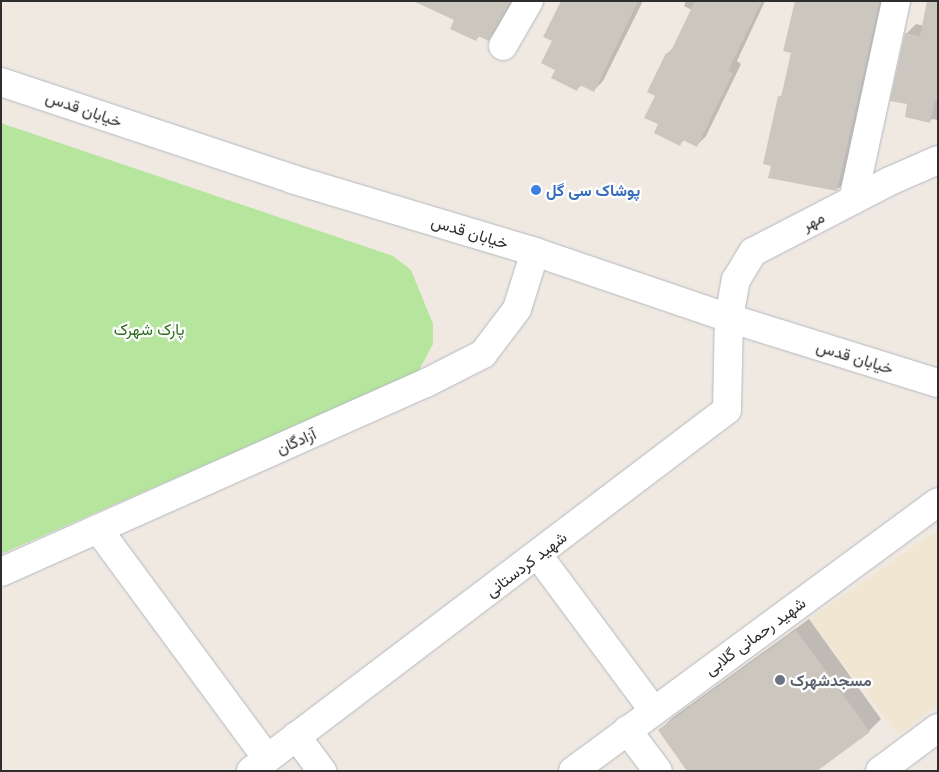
<!DOCTYPE html>
<meta charset="utf-8">
<style>
body{margin:0}
#map{position:relative;width:939px;height:772px;overflow:hidden;background:#efe9e1;font-family:"PT Sans",Vazirmatn,sans-serif}
div>[style]{position:absolute}
[style*='--x']{left:calc(var(--x)*1px);top:calc(var(--y)*1px);width:calc(var(--w)*1px);rotate:calc(var(--a)*1deg)}
.education>*{inset:0;background:#f0e6d1}
.green>*{inset:0;background:#b6e59e}
.shadow>*{inset:0;background:#0003}
.building>*{inset:0;background:#cbc7bf}
.roads{filter:drop-shadow(0 0 1px #b4b7c1) drop-shadow(0 0 1px #b4b7c1)}
.minor>*{height:28px;margin:-14px;padding:0 14px;transform-origin:14px;border-radius:14px;background:#fff}
.tertiary>*{height:28px;margin:-14px;padding:0 14px;transform-origin:14px;border-radius:14px;background:#fff}
.secondary>*{height:28px;margin:-14px;padding:0 14px;transform-origin:14px;border-radius:14px;background:#fff}
.dots>*{width:14px;height:14px;translate:-50% -50%;box-sizing:border-box;border:2px solid #fff;border-radius:50%}
span{translate:-50% -50%;white-space:nowrap;text-align:center;line-height:1.15;-webkit-text-stroke:4.5px #fff;paint-order:stroke}
.street-label{font-size:16px;color:#2e2e2e}
.shop-label{font-size:16px;color:#366cbe;font-weight:700}
.left{translate:0 -50%;text-align:left}
.park-label{font-size:16px;color:#2c6e1b}
.worship-label{font-size:16px;color:#5b616d;font-weight:700}
.frame{position:absolute;inset:0;border:2px solid #2e2e2e;pointer-events:none}
</style>
<div id="map">
<div class="education">
<i style="clip-path:polygon(938px 530px,938px 704px,898px 735px,809px 619px)"></i>
</div>
<div class="green">
<i style="clip-path:polygon(1px 123px,393px 256px,411px 270px,433px 324px,433px 344px,418px 372px,1px 554px)"></i>
</div>
<div class="shadow">
<i style="clip-path:polygon(447px 1px,514px 1px,498px 30px,488px 39px,480px 35px,476px 40px,455px 19px)"></i>
<i style="clip-path:polygon(563px 1px,643px 1px,603px 81px,594px 90px,582px 85px,577px 89px,557px 69px,554px 41px)"></i>
<i style="clip-path:polygon(686px 1px,765px 1px,737px 61px,741px 64px,706px 136px,697px 145px,685px 139px,680px 144px,660px 124px,657px 96px,667px 54px,675px 46px,692px 10px,684px 6px)"></i>
<i style="clip-path:polygon(796px 1px,887px 1px,848px 179px,839px 188px,796px 180px,772px 165px,779px 97px,783px 94px,793px 52px)"></i>
<i style="clip-path:polygon(938px 19px,938px 120px,932px 119px,930px 121px,909px 103px,906px 34px,916px 24px,924px 26px)"></i>
<i style="clip-path:polygon(809px 619px,881px 719px,869px 731px,660px 730px,672px 718px)"></i>
</div>
<div class="building">
<i style="clip-path:polygon(413px 1px,511px 1px,489px 41px,478px 36px,476px 41px,450px 29px,454px 20px)"></i>
<i style="clip-path:polygon(561px 1px,638px 1px,594px 92px,580px 85px,577px 91px,551px 78px,555px 70px,541px 63px,552px 41px,543px 37px)"></i>
<i style="clip-path:polygon(695px 1px,762px 1px,728px 71px,733px 73px,697px 147px,683px 140px,680px 146px,654px 133px,658px 124px,644px 118px,655px 96px,647px 92px,666px 53px,669px 55px)"></i>
<i style="clip-path:polygon(795px 1px,880px 1px,837px 191px,768px 178px,771px 166px,763px 164px,778px 96px,781px 97px,791px 53px,783px 51px)"></i>
<i style="clip-path:polygon(927px 1px,938px 1px,938px 101px,935px 100px,930px 123px,905px 117px,907px 104px,890px 101px,905px 33px,920px 36px)"></i>
<i style="clip-path:polygon(796px 630px,870px 732px,817px 771px,687px 771px,658px 730px)"></i>
</div>
<div class="roads">
<div class="minor">
<i style="--x:503;--y:46;--w:52;--a:-60"></i>
<i style="--x:853;--y:200;--w:204;--a:-77.8"></i>
<i style="--x:98;--y:529;--w:285;--a:53.6"></i>
<i style="--x:538;--y:555;--w:194;--a:53.4"></i>
<i style="--x:627;--y:730;--w:51;--a:52.9"></i>
<i style="--x:296;--y:736;--w:44;--a:53.4"></i>
<i style="--x:251;--y:771;--w:597;--a:-37.18"></i>
<i style="--x:727;--y:410;--w:92;--a:-88.8"></i>
<i style="--x:729;--y:318;--w:39;--a:-80"></i>
<i style="--x:736;--y:280;--w:33;--a:-59"></i>
<i style="--x:753;--y:252;--w:154;--a:-27.4"></i>
<i style="--x:890;--y:181;--w:52;--a:-23.6"></i>
<i style="--x:573;--y:771;--w:453;--a:-36.4"></i>
<i style="--x:880;--y:771;--w:72;--a:-36.6"></i>
</div>
<div class="tertiary">
<i style="--x:1;--y:572;--w:465;--a:-24"></i>
<i style="--x:426;--y:383;--w:64;--a:-27"></i>
<i style="--x:483;--y:354;--w:56;--a:-52.9"></i>
<i style="--x:517;--y:309;--w:60;--a:-72.5"></i>
</div>
<div class="secondary">
<i style="--x:1;--y:82;--w:307;--a:18.4"></i>
<i style="--x:292;--y:179;--w:254;--a:16.7"></i>
<i style="--x:535;--y:252;--w:205;--a:18.8"></i>
<i style="--x:729;--y:318;--w:219;--a:17.3"></i>
</div>
</div>
<div class="dots">
<i style="left:536px;top:190px;background:#3f7fe0"></i>
<i style="left:780px;top:680px;background:#6b7280"></i>
</div>
<div class="street-label">
<span style="left:84px;top:109px;rotate:19deg">خیابان قدس</span>
<span style="left:813px;top:221px;rotate:-27deg">مهر</span>
<span style="left:470px;top:232px;rotate:17deg">خیابان قدس</span>
<span style="left:855px;top:357px;rotate:17deg">خیابان قدس</span>
<span style="left:296px;top:441px;rotate:-24deg">آزادگان</span>
<span style="left:526px;top:564px;rotate:-37deg">شهید کردستانی</span>
<span style="left:755px;top:636px;rotate:-36deg">شهید رحمانی گلابی</span>
</div>
<div class="shop-label">
<span class="left" style="left:546px;top:190px">پوشاک سی گل</span>
</div>
<div class="park-label">
<span style="left:149px;top:329px">پارک شهرک</span>
</div>
<div class="worship-label">
<span class="left" style="left:790px;top:680px">مسجدشهرک</span>
</div>
<div class="frame"></div>
</div>
